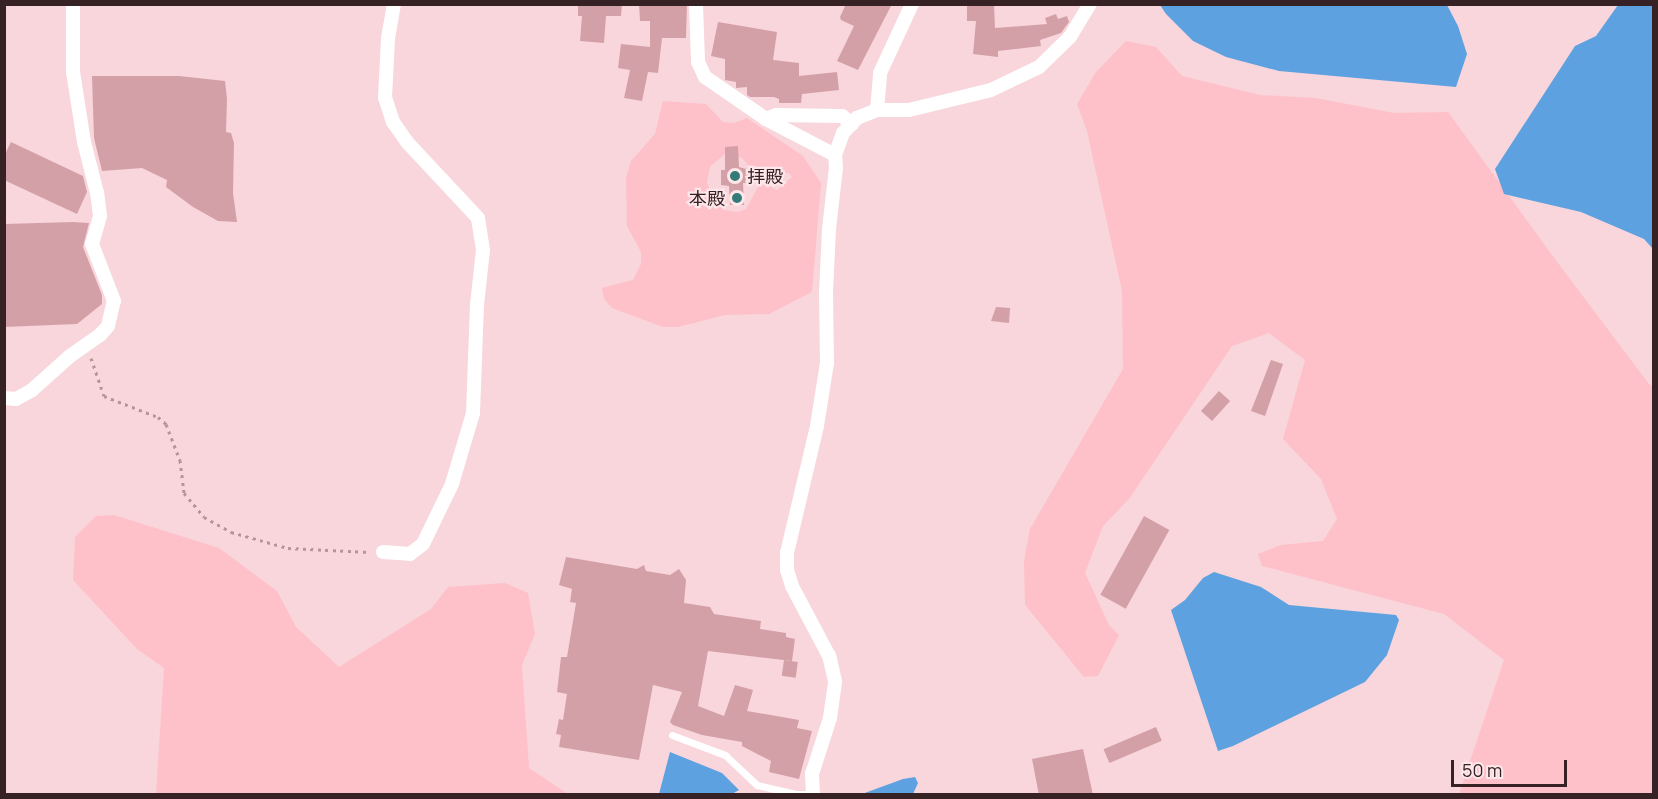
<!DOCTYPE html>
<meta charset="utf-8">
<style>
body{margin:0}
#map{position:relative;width:1658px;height:799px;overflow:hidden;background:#f8d6db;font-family:Manrope,"Noto Sans JP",sans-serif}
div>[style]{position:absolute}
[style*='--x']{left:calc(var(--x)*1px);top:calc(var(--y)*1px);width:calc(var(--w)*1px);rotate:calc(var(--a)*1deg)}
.green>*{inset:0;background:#fec0c9}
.water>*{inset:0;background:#5ea1e1}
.building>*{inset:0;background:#d4a0a8;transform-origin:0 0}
.path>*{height:3px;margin-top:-1.5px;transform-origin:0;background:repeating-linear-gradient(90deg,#b3969a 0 3px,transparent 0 7.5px)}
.lane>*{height:7px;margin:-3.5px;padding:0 3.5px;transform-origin:3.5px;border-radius:3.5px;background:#fff}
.street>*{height:14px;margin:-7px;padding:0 7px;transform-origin:7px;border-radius:7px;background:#fff}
.dots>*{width:16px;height:16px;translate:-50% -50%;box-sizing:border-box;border:3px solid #fee7ea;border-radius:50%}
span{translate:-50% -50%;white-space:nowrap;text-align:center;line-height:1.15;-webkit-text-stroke:4.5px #fee7ea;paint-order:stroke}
.poi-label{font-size:18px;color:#362225}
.left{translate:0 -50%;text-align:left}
.right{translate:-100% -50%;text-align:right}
.frame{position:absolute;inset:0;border:6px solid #362225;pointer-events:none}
.scale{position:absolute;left:1451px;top:760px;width:116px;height:27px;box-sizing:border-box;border:3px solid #362225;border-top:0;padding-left:8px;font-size:18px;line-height:21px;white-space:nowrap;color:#362225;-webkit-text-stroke:4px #fee7ea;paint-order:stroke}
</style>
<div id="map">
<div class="green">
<i style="clip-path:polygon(1126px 41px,1156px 47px,1182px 76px,1260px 95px,1316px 98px,1394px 113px,1448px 112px,1552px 255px,1649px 384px,1653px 386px,1653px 794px,1459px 794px,1504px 660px,1444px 614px,1262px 566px,1258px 554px,1281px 545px,1323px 541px,1337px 519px,1321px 479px,1283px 439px,1305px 360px,1269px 333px,1232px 346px,1129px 499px,1103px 526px,1085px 573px,1109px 625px,1119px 635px,1098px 676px,1084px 677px,1025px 605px,1024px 561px,1030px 529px,1123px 369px,1122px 291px,1087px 131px,1077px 104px,1096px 72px)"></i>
<i style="clip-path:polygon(evenodd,663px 101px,706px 104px,723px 122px,734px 123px,747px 118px,803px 156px,821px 183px,812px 292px,769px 314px,725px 315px,678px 327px,663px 327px,612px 308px,604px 299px,602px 288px,633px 280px,641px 264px,641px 252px,627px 226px,626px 178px,631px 161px,655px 134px,663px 101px,728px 151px,742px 158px,758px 177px,766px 172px,789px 173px,792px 177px,777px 190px,764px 184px,759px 185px,746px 209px,738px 212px,723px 210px,712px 196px,707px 182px,710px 167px,728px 151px)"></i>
<i style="clip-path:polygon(114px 515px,219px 548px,277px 591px,296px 627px,339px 667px,431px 609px,448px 587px,505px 583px,528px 593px,535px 634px,522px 665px,529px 768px,568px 794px,156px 794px,164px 668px,137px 649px,73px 580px,75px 537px,96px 516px)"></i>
</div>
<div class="water">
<i style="clip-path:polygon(1160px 5px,1447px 5px,1458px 26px,1467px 54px,1456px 87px,1279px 71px,1226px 57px,1193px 41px,1166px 14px)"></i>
<i style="clip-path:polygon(1618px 5px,1653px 5px,1653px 249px,1644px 239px,1581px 212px,1504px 194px,1495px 169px,1575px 46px,1596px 36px)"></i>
<i style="clip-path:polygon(1214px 572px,1261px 587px,1289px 605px,1396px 615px,1399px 620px,1387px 655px,1365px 682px,1233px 746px,1218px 751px,1171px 610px,1185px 600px,1203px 578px)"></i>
<i style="clip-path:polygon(670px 752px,722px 773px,739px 790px,732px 794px,659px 794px)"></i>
<i style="clip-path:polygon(915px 777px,918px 783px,913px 794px,862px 794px,903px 779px)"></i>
</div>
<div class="building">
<i style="clip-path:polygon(578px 4px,622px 4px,621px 16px,606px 16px,604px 43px,580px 41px,582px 16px,578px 16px)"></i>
<i style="clip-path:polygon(639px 4px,687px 4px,686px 38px,662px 38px,658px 73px,648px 72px,642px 101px,624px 98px,630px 70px,618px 68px,621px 44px,650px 47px,650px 21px,640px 21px)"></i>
<i style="clip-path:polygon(846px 4px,892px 4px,858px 70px,837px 61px,854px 26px,841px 20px,840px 17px)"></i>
<i style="clip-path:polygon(967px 4px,994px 4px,995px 28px,1047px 24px,1045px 18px,1056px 14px,1058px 19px,1067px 16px,1069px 22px,1061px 33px,1040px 40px,1041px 46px,998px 51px,998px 57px,973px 54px,976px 21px,967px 21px)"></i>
<i style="clip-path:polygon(718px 22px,777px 32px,773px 60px,799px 63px,799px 76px,837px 72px,839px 90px,802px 94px,801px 103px,779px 103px,779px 99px,774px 97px,750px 97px,747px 95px,747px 87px,736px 88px,736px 82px,725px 80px,725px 59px,711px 56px)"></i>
<i style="clip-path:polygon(92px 76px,179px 76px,225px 81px,227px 99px,226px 132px,231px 133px,234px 143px,233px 193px,237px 222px,218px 221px,193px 207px,166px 187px,167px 180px,142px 168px,102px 171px,94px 138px)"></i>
<i style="clip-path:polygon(11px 142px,83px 176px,87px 192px,77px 214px,4px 180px,4px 156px)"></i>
<i style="clip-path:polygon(738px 146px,739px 167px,750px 170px,750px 183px,743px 183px,744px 205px,730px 205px,729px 186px,721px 185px,721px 170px,725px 170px,725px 147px)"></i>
<i style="clip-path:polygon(73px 222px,89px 223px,83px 247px,102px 295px,102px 304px,77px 324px,4px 327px,4px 224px)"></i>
<i style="clip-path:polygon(996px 307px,1010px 308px,1009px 323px,991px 321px)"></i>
<i style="clip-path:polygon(1271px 360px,1283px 364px,1265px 416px,1251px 411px)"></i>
<i style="left:1219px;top:391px;width:15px;height:27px;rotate:42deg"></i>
<i style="left:1144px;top:516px;width:29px;height:90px;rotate:29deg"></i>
<i style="clip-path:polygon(566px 557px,637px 569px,644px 565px,646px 571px,670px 575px,679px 569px,686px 580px,684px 603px,710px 607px,714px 614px,761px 621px,760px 629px,786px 633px,786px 637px,795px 639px,792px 661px,708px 651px,698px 706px,724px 716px,735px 685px,753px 690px,747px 711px,799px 720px,797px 728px,812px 731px,799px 779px,769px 772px,771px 761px,742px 746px,742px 742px,702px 735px,673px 725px,670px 722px,682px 692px,653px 685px,639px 760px,559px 747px,561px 735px,556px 734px,559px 719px,563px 720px,567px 694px,557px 692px,561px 657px,567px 657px,576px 603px,570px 602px,572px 589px,559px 585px)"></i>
<i style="left:784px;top:660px;width:14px;height:16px;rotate:8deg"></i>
<i style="left:1156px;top:727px;width:15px;height:57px;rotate:67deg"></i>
<i style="clip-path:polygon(1083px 749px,1093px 795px,1039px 795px,1032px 759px)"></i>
</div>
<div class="path">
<i style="--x:91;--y:358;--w:40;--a:71.1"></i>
<i style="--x:104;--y:396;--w:58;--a:21.3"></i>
<i style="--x:158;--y:417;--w:11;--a:41"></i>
<i style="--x:166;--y:424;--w:39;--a:69"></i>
<i style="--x:180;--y:460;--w:33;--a:83"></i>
<i style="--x:184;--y:493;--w:31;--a:50"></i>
<i style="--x:204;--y:517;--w:31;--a:29"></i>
<i style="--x:231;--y:532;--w:59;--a:15.7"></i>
<i style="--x:288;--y:548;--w:81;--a:2.8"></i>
</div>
<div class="lane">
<i style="--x:672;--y:735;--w:57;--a:20.7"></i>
<i style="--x:725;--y:755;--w:44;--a:43.2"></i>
<i style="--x:757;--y:785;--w:39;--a:13"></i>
<i style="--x:795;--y:794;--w:14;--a:0"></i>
</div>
<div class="street">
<i style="--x:696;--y:4;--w:58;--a:88"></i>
<i style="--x:698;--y:62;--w:17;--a:65"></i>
<i style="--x:705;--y:77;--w:74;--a:34.5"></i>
<i style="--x:766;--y:119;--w:78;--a:27.6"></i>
<i style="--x:877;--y:110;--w:37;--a:-85"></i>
<i style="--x:880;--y:73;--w:76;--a:-65.1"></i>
<i style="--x:766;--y:119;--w:11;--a:-22"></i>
<i style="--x:776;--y:115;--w:66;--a:0.9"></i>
<i style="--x:842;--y:116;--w:13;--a:39"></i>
<i style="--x:4;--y:398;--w:12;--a:5"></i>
<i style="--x:16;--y:399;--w:18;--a:-29"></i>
<i style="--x:32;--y:390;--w:51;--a:-41.8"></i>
<i style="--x:70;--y:356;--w:37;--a:-35"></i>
<i style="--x:100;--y:335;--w:12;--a:-48"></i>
<i style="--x:108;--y:326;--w:26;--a:-77"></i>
<i style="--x:114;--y:301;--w:61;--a:-111.1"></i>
<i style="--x:92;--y:244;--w:29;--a:-74"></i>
<i style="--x:100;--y:216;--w:23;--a:-97"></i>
<i style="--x:97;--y:193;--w:53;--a:-104.3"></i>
<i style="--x:84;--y:142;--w:71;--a:-98.9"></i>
<i style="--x:73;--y:72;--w:68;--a:-90"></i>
<i style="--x:383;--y:552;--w:27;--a:4"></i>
<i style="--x:410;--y:554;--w:16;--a:-38"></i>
<i style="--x:423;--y:544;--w:67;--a:-64.2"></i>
<i style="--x:452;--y:484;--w:74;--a:-73.5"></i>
<i style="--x:473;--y:413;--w:108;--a:-87.9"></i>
<i style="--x:477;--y:305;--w:55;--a:-83.8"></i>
<i style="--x:483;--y:250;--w:32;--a:-99"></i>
<i style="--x:478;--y:218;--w:104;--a:-133.1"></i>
<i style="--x:407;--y:142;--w:24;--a:-125"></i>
<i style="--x:393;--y:122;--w:25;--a:-108"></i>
<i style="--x:385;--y:98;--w:60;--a:-87.1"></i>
<i style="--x:388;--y:38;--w:35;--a:-80"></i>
<i style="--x:813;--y:794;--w:20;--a:-93"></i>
<i style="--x:812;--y:774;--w:59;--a:-72.2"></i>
<i style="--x:830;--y:718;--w:37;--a:-82"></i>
<i style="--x:835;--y:681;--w:26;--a:-103"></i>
<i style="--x:829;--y:656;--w:79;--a:-117.9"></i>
<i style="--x:792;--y:586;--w:17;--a:-107"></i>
<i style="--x:787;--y:570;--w:17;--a:-90"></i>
<i style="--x:787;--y:553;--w:130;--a:-76.7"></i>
<i style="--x:817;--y:426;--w:64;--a:-81"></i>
<i style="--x:827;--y:363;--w:70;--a:-90.8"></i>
<i style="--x:826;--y:293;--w:64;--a:-87.3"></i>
<i style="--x:829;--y:229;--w:61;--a:-83.5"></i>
<i style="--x:836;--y:168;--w:13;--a:-94"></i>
<i style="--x:835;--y:155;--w:23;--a:-70"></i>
<i style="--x:843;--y:133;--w:21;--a:-47"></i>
<i style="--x:857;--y:118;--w:22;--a:-22"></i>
<i style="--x:877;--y:110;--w:32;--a:0"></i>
<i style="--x:909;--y:110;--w:84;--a:-13.7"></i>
<i style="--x:991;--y:90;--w:53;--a:-25.6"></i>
<i style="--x:1039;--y:67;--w:43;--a:-44.1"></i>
<i style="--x:1070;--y:37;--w:39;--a:-59"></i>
</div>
<div class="dots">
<i style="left:735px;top:176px;background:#337b76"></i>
<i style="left:737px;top:198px;background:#337b76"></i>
</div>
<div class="poi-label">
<span class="left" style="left:747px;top:176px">拝殿</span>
<span class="right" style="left:725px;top:198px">本殿</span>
</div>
<div class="frame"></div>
<div class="scale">50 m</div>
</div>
